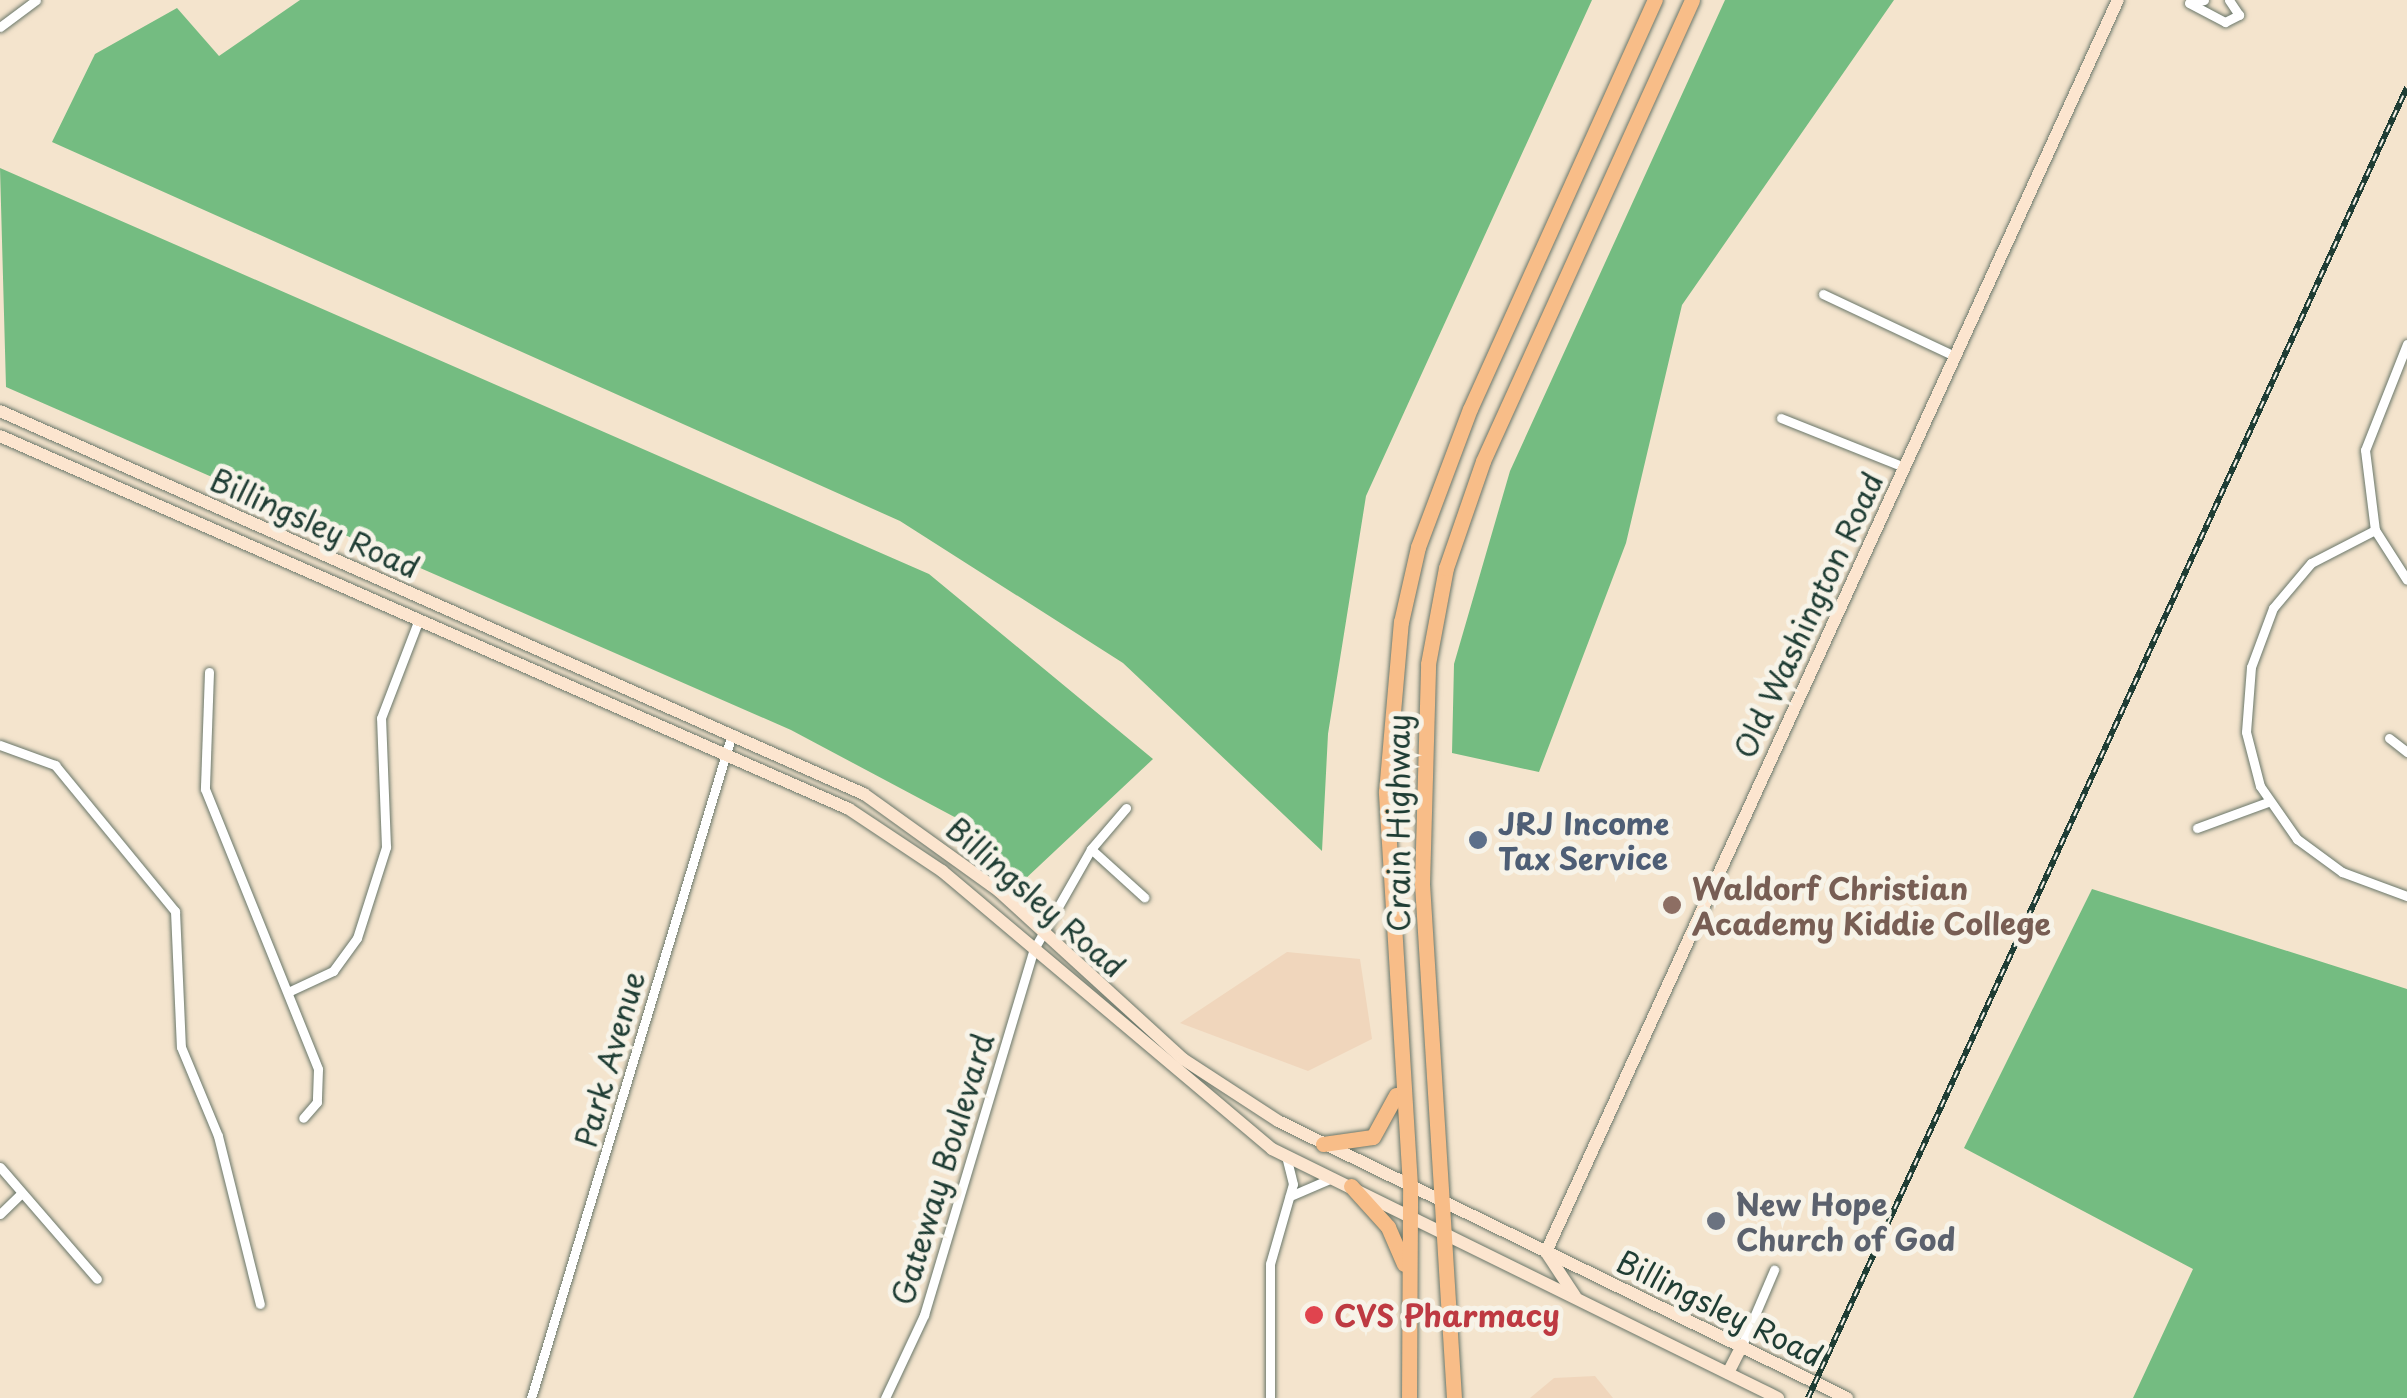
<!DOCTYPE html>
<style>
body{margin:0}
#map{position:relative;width:2407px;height:1398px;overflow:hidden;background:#f4e4cd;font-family:"Playpen Sans",sans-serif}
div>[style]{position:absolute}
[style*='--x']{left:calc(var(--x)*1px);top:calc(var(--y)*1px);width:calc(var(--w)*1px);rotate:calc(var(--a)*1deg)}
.built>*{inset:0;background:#f0d6bc}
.forest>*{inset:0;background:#74bc81}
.roads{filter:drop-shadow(0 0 2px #6a776a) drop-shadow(0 0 2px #6a776a)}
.street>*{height:9px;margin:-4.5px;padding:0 4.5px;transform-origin:4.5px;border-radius:4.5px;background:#fff}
.secondary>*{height:12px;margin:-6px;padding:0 6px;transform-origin:6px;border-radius:6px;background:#fce5cf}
.highway>*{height:15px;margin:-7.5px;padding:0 7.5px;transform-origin:7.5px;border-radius:7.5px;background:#f8bd88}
.rail>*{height:6px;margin-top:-3px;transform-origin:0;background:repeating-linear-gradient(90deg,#f7f3e8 0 8px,#1f3d34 0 16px);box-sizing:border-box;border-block:2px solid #1f3d34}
.dots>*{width:28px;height:28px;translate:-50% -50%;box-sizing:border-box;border:5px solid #f7f3e8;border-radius:50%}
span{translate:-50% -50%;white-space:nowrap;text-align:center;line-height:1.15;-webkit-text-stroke:10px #f7f3e8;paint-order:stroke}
.street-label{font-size:30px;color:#1f3d34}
.service-label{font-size:30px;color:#4e5e75;font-weight:700}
.left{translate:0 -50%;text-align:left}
.education-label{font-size:30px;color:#785e54;font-weight:700}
.worship-label{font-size:30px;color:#5b616d;font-weight:700}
.health-label{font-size:30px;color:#be3a42;font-weight:700}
</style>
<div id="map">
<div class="built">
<i style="clip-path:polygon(1287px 952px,1360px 959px,1372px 1039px,1308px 1071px,1180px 1023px)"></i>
<i style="clip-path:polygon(1595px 1376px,1613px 1398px,1530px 1398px,1554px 1378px)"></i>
</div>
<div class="forest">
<i style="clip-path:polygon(300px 0,1592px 0,1366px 496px,1328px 734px,1322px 851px,1123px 663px,900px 521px,52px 142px,95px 54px,177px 8px,219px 56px)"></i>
<i style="clip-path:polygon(1725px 0,1894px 0,1682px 305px,1626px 543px,1539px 772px,1452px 753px,1454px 664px,1510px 471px)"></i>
<i style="clip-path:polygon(0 168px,929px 574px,1153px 759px,1023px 881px,962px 821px,791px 730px,6px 387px)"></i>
<i style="clip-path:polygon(2092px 889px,2407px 989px,2407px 1398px,2133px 1398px,2193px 1269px,1964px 1148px)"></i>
</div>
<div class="roads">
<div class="street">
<i style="--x:2204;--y:0;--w:15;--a:169"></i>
<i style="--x:2189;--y:3;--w:41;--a:27.8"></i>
<i style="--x:2225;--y:22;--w:16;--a:-27"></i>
<i style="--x:2239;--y:15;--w:18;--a:-124"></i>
<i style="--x:0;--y:27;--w:45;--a:-36.9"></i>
<i style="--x:1823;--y:294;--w:146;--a:25.2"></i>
<i style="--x:2407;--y:344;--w:114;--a:111.6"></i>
<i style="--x:2365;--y:450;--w:81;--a:82.9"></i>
<i style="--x:2375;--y:530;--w:59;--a:57.4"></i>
<i style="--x:1781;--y:418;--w:132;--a:21.7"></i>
<i style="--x:2375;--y:530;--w:72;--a:152.7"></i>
<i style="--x:2311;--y:563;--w:59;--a:130.2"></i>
<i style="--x:2273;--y:608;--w:63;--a:110.4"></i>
<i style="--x:2251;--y:667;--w:65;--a:94.4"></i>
<i style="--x:2246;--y:732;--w:56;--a:75.5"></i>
<i style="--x:2260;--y:786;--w:65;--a:55.1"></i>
<i style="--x:2297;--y:839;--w:56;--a:36.3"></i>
<i style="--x:2342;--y:872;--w:69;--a:20.3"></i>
<i style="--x:209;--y:672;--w:117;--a:92"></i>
<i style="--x:205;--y:789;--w:302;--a:68"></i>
<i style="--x:318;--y:1069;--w:33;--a:92"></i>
<i style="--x:317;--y:1102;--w:21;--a:131"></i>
<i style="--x:2389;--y:738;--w:23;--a:38"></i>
<i style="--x:0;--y:745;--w:59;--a:20"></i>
<i style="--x:55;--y:765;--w:189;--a:50.6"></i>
<i style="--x:175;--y:911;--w:136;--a:87.5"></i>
<i style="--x:181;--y:1047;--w:96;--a:67.4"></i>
<i style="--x:218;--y:1136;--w:173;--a:76"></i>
<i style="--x:2197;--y:828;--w:76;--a:-20.1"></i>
<i style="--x:1091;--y:849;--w:72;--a:42.2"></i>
<i style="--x:288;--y:992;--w:50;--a:-25"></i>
<i style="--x:333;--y:971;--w:41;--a:-54"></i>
<i style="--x:357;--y:938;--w:96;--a:-72.3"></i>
<i style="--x:386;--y:847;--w:129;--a:-92.2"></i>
<i style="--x:381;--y:718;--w:106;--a:-69"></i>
<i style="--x:0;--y:1167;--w:148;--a:49.1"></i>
<i style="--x:1290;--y:1196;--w:46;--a:-23.2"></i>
<i style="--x:0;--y:1214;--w:29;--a:-44"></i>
<i style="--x:1742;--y:1345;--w:82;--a:-66.9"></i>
<i style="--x:531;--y:1398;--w:694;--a:-73.16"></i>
<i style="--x:885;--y:1398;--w:92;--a:-64.8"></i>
<i style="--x:924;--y:1315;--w:382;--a:-73.3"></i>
<i style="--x:1034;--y:949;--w:115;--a:-60.3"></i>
<i style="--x:1091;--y:849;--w:54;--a:-49.5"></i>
<i style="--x:1270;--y:1398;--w:134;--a:-90"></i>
<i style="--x:1270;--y:1264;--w:83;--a:-74"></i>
<i style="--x:1293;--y:1184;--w:29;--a:-104"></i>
</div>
<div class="secondary">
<i style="--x:0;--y:411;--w:945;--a:23.91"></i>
<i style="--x:864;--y:794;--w:166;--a:35.7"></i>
<i style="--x:999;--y:891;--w:249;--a:42.4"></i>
<i style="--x:1183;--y:1059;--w:113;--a:33.1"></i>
<i style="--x:1278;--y:1121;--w:633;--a:25.96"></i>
<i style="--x:0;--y:436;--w:927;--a:23.72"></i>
<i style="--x:849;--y:809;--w:112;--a:33.7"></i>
<i style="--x:942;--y:871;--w:431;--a:40.1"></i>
<i style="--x:1272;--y:1149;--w:564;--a:26.2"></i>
<i style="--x:1546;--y:1252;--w:1376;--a:-65.45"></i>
<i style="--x:1546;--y:1252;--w:53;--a:56.6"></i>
<i style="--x:1728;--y:1373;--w:31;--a:-63"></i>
</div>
<div class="highway">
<i style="--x:1323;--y:1144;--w:50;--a:-8"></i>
<i style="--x:1373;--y:1137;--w:48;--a:-61.3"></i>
<i style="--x:1351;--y:1186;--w:55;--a:47.9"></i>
<i style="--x:1388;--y:1227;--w:40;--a:66.6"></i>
<i style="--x:1409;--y:1398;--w:212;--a:-89.7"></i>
<i style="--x:1410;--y:1186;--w:395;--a:-93.5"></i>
<i style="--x:1386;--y:792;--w:171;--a:-85"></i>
<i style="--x:1401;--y:622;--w:77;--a:-77.2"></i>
<i style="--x:1418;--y:547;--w:147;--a:-69.4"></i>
<i style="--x:1470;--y:409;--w:449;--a:-65.7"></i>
<i style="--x:1454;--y:1398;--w:515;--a:-93.56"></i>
<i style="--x:1422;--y:884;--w:220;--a:-88.4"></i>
<i style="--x:1428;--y:664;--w:98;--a:-79.4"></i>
<i style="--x:1446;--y:568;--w:113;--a:-70.9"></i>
<i style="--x:1483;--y:461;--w:506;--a:-65.61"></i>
</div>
</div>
<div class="rail">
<i style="--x:1808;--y:1398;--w:1441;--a:-65.44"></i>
</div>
<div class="dots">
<i style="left:1478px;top:840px;background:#5c6f8a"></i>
<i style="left:1672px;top:905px;background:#8d6e63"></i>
<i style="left:1716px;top:1221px;background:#6b7280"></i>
<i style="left:1314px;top:1315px;background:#e0444e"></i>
</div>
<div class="street-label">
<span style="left:315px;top:523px;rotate:24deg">Billingsley Road</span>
<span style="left:1808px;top:615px;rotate:-65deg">Old Washington Road</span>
<span style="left:1398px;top:823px;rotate:-90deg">Crain Highway</span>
<span style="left:1036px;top:897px;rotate:41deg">Billingsley Road</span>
<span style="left:609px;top:1059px;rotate:-74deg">Park Avenue</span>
<span style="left:942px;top:1169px;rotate:-73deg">Gateway Boulevard</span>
<span style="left:1720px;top:1308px;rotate:26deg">Billingsley Road</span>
</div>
<div class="service-label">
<span class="left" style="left:1498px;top:840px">JRJ Income<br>Tax Service</span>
</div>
<div class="education-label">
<span class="left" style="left:1692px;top:905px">Waldorf Christian<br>Academy Kiddie College</span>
</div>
<div class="worship-label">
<span class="left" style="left:1736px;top:1221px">New Hope<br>Church of God</span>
</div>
<div class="health-label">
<span class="left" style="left:1334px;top:1315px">CVS Pharmacy</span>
</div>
</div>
